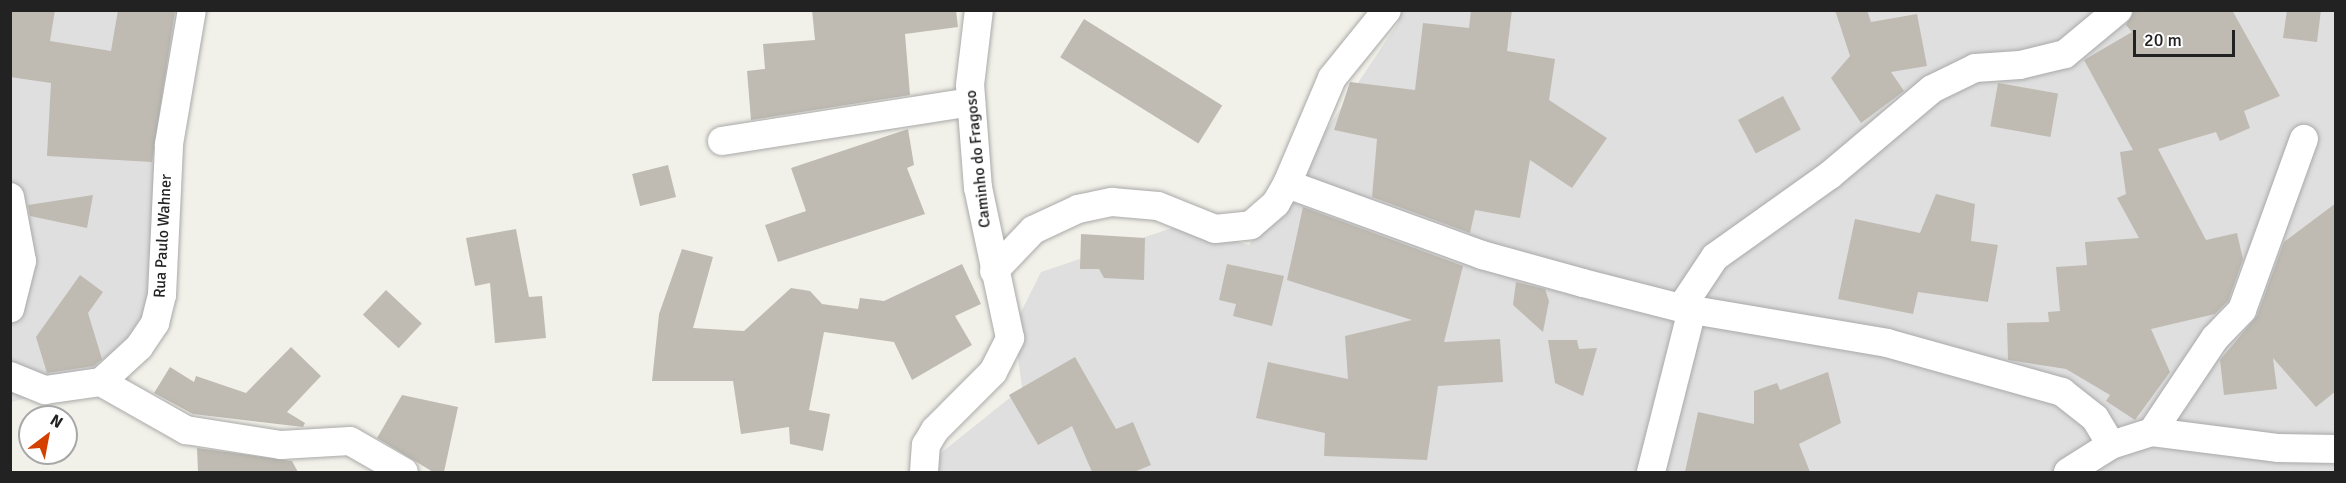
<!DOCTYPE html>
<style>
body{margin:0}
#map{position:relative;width:2346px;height:483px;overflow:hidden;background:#f2f1e9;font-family:Signika,sans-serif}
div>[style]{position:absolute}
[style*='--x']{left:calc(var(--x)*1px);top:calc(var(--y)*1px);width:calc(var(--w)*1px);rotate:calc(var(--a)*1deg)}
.residential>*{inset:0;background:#e0dfdf}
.building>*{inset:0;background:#bfbbb2;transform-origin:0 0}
.roads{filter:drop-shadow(0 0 2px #a9a9a9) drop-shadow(0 0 2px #a9a9a9)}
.minor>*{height:28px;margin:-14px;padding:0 14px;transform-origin:14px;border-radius:14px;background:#fff}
span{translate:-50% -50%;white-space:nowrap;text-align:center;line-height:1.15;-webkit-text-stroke:5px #fff;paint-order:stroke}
.street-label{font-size:16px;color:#222}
.frame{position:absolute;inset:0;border:12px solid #222;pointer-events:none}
.north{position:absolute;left:18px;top:405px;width:60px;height:60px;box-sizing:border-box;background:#fff;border:2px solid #a7a7a7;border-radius:50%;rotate:32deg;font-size:16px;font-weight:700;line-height:24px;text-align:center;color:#222}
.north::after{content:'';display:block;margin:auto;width:21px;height:27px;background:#d34000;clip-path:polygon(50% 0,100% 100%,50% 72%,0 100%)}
.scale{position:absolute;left:2133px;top:30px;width:102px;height:27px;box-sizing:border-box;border:3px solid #222;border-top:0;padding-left:8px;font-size:18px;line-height:21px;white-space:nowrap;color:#222;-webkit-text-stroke:4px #fff;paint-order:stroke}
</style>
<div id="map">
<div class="residential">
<i style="clip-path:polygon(10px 11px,207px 11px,162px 206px,168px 291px,133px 373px,11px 402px)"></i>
<i style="clip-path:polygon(1400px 11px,2335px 11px,2335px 472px,917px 472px,1022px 388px,1014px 326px,1041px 272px,1181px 225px,1249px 245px,1398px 23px)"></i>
</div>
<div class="building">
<i style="clip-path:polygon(10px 10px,55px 10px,50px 41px,111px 51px,118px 10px,175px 10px,152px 162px,47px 156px,51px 83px,10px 77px)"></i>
<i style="clip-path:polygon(812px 10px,956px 10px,958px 27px,905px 34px,910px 95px,751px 120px,747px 71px,765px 69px,763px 44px,815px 40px)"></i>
<i style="clip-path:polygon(1471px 10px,1512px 10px,1507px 51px,1555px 59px,1549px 100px,1607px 138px,1572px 188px,1530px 160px,1520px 218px,1475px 210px,1470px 233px,1372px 197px,1377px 139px,1334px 130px,1350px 82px,1415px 90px,1423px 23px,1469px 28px)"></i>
<i style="clip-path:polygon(1835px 10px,1867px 10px,1871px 22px,1917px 14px,1927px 66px,1891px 72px,1904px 91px,1861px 123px,1831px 78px,1850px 56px)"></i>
<i style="clip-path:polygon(2134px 10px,2232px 10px,2280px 96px,2244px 111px,2250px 128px,2220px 141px,2216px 132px,2158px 149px,2206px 240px,2237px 233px,2243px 259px,2228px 301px,2215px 314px,2151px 329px,2170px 372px,2135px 420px,2106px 401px,2110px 395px,2066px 369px,2008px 360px,2007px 323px,2049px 322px,2048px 312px,2060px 311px,2056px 267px,2087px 265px,2085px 242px,2139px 238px,2117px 198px,2126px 194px,2120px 152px,2133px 150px,2084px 60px,2132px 32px,2126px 25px)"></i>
<i style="clip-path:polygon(2287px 10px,2321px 10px,2317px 42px,2283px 38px)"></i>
<i style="left:1084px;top:19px;width:163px;height:45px;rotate:32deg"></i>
<i style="left:1998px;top:83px;width:61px;height:44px;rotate:10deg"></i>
<i style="left:1783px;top:96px;width:38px;height:51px;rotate:62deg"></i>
<i style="clip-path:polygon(908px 129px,914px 165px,907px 168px,925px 214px,778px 262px,765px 225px,806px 211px,791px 168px)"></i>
<i style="left:668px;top:165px;width:33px;height:37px;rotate:76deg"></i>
<i style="clip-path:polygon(1936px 194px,1975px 204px,1971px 241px,1998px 245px,1988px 302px,1918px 292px,1913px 314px,1838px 299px,1855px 219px,1920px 233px)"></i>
<i style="clip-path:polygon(93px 195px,87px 228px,30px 216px,28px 205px)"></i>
<i style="clip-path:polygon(2336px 203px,2336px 391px,2316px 407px,2273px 358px,2277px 389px,2224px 395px,2220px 360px,2257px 316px,2284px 242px)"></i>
<i style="clip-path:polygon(1303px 207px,1463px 266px,1444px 342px,1500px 339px,1503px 382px,1438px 386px,1427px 460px,1324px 456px,1325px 433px,1256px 418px,1268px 362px,1348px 379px,1345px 336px,1412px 320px,1287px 280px)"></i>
<i style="clip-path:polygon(516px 229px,529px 297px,542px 296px,546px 338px,495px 343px,490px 283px,475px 286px,466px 238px)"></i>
<i style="clip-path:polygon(1081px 234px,1145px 238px,1144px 280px,1104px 278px,1099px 269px,1080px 269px)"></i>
<i style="clip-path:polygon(682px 249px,713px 257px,693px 328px,744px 331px,791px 288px,810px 291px,822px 304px,858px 309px,860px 298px,884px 301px,962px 264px,981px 304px,955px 316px,972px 345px,912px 380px,894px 342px,824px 332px,809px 410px,830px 414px,823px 451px,790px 444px,789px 427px,741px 434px,733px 381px,652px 381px,659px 314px)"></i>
<i style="clip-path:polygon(1227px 264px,1284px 276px,1272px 326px,1233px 316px,1236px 304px,1219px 300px)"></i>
<i style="clip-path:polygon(80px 275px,103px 292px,88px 313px,102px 359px,94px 366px,47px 373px,36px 337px)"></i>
<i style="clip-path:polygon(1516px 282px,1545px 289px,1549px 301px,1543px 332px,1513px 305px)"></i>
<i style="left:386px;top:290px;width:49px;height:34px;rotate:43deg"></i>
<i style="clip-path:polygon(1548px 340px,1577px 340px,1579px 349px,1597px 348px,1583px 396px,1555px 383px)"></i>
<i style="clip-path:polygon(291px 347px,321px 376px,287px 412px,305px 423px,303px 427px,193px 414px,154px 393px,170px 367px,194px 382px,196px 376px,246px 393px)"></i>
<i style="clip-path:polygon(1075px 357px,1116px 429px,1133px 422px,1151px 465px,1134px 472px,1092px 472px,1072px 426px,1038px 445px,1009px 395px)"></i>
<i style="clip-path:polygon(1828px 372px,1841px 423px,1799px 444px,1810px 472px,1685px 472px,1698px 412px,1754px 424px,1754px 391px,1777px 383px,1780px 390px)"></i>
<i style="clip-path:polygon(402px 395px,458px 407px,444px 472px,433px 472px,377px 438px)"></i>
<i style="clip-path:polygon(197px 448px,292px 461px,298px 472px,198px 472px)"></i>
</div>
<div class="roads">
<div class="minor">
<i style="--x:722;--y:141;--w:252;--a:-8.9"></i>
<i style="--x:1287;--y:184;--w:208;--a:20"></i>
<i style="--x:1482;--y:255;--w:105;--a:15.5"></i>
<i style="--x:1583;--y:283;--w:101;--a:14.3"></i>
<i style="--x:1681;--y:308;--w:209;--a:9.6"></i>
<i style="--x:1887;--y:343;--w:182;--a:15.6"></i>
<i style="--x:2062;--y:392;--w:42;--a:38.2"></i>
<i style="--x:2095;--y:418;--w:31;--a:59"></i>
<i style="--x:10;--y:197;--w:65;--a:79.4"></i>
<i style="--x:22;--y:261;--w:49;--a:104"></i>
<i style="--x:994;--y:271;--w:57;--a:-46.4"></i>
<i style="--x:1033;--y:230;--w:50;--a:-25"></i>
<i style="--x:1078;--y:209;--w:35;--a:-12"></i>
<i style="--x:1112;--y:202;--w:46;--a:5"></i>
<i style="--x:1158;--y:206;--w:61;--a:22"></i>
<i style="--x:1215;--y:229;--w:36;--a:-6"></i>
<i style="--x:1251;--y:225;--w:33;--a:-41"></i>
<i style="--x:1276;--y:203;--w:22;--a:-60"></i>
<i style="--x:1287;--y:184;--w:115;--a:-67"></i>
<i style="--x:1332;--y:78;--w:87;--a:-51"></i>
<i style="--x:1681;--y:308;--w:61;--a:-56.3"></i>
<i style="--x:1715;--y:257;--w:141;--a:-35.5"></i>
<i style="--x:1830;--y:175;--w:133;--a:-40.1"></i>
<i style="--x:1932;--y:89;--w:48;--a:-26"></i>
<i style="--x:1975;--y:68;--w:45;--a:-3.8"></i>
<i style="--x:2020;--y:65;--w:46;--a:-13.7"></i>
<i style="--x:2065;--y:54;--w:69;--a:-39.7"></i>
<i style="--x:10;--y:376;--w:38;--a:22"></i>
<i style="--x:45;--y:390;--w:57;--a:-8.1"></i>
<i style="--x:101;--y:382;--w:52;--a:-42.6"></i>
<i style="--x:139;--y:347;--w:29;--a:-56"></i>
<i style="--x:155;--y:323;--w:29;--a:-76"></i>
<i style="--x:162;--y:295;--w:151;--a:-87.3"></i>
<i style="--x:169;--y:144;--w:136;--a:-80.3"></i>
<i style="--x:101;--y:382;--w:98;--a:29.5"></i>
<i style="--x:186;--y:430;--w:96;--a:9"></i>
<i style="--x:281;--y:445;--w:69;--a:-3.3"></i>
<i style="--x:350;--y:441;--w:62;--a:29.9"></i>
<i style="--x:2152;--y:432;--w:113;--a:-56.2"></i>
<i style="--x:2215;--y:338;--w:39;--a:-46"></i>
<i style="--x:2242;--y:310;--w:182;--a:-70.1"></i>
<i style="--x:924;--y:472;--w:27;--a:-86"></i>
<i style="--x:926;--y:445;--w:17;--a:-59"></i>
<i style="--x:935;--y:430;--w:82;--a:-45"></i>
<i style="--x:993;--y:372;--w:38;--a:-63"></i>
<i style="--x:1010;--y:338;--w:153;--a:-102"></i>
<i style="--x:978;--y:188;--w:103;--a:-94.4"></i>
<i style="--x:970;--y:85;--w:76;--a:-83.2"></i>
<i style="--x:1651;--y:472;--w:167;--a:-75.8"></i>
<i style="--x:2068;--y:472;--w:51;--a:-32.1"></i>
<i style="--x:2111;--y:445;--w:43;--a:-17.6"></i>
<i style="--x:2152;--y:432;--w:128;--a:7.2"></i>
<i style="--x:2279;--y:448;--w:57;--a:1"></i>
</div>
</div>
<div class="street-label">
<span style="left:978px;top:159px;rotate:-96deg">Caminho do Fragoso</span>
<span style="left:163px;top:236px;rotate:-87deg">Rua Paulo Wahner</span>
</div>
<div class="frame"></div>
<div class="north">N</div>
<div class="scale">20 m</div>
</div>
